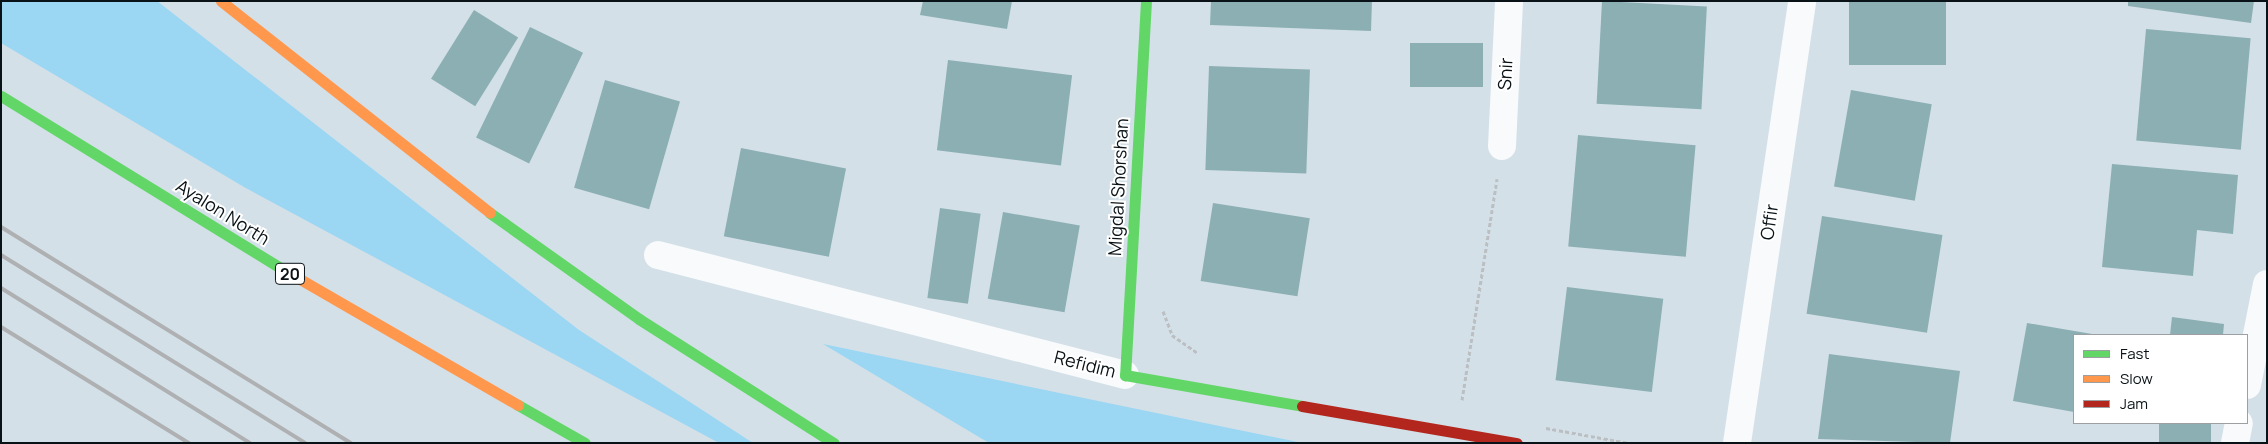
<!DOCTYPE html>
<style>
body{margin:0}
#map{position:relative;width:2268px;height:444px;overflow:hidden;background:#d3e0e8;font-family:Manrope,sans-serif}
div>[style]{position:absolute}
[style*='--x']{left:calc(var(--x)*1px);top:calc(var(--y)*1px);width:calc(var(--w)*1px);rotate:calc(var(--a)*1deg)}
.green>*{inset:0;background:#9bd6f3}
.building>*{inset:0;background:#8cafb4;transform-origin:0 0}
.path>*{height:3px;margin-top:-1.5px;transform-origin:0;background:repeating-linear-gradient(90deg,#bbbfc2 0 4px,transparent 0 6.5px)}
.street>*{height:28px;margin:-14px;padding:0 14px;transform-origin:14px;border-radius:14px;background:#f8fafc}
.fast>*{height:11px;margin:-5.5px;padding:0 5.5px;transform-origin:5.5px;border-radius:5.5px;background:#63d668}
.slow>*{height:11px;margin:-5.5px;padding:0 5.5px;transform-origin:5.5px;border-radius:5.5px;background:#ff974d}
.jam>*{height:11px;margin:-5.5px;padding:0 5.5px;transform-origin:5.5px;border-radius:5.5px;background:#b3261e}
.rail>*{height:4px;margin:-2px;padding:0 2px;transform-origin:2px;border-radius:2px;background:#aeb0b2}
span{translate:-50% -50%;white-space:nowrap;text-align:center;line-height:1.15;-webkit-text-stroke:4px #fff;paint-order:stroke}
.shield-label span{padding:1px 4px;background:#fff;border:1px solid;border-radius:4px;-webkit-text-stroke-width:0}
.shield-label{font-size:16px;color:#091216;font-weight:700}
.street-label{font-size:18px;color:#091216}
.frame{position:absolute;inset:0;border:2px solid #091216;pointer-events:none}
.legend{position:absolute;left:2073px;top:334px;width:175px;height:90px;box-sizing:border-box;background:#fff;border:1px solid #9da0a2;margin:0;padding:6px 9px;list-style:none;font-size:15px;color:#091216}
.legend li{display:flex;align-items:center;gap:10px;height:25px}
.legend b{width:25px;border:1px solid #9da0a2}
</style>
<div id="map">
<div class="green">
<i style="clip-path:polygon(1px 1px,157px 1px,579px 330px,753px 443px,719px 443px,244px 187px,1px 43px)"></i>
<i style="clip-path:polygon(823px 344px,1229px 428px,1303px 443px,989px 443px)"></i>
</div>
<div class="building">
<i style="clip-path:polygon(923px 1px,1012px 1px,1007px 29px,920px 15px)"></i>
<i style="clip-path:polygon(1211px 1px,1372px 1px,1371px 31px,1210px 25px)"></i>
<i style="left:1602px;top:1px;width:105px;height:103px;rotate:3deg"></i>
<i style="left:1849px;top:1px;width:97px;height:64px"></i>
<i style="clip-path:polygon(2128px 1px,2254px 1px,2251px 23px,2128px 6px)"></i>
<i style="left:474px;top:10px;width:52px;height:81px;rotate:32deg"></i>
<i style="left:530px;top:27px;width:59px;height:123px;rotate:26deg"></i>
<i style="left:2146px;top:29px;width:105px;height:112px;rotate:5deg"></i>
<i style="left:1483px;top:43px;width:44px;height:73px;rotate:90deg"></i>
<i style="left:948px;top:60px;width:125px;height:91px;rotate:7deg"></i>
<i style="left:1209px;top:66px;width:101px;height:104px;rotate:2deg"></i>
<i style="left:605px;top:80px;width:78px;height:112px;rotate:16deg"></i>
<i style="left:1851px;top:90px;width:82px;height:98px;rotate:10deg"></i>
<i style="left:1578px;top:135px;width:118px;height:112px;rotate:5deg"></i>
<i style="left:741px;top:148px;width:107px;height:90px;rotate:11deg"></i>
<i style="clip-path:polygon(2112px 164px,2238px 175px,2233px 234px,2197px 230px,2193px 276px,2102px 267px)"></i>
<i style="left:1213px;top:203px;width:98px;height:79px;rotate:9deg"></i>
<i style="left:940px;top:208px;width:41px;height:91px;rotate:8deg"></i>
<i style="left:1003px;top:212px;width:78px;height:88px;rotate:10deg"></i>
<i style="left:1822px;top:216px;width:122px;height:99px;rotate:9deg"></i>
<i style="left:1567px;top:287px;width:97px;height:94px;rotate:7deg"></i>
<i style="clip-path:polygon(2172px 317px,2224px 324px,2223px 335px,2170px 335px)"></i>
<i style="clip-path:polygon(2027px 323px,2092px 334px,2074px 335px,2074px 412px,2013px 401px)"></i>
<i style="clip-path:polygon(1829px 354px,1960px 371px,1950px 443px,1818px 439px)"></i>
<i style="left:2159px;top:423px;width:52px;height:20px"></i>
</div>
<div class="path">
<i style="--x:1163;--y:311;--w:26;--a:69"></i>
<i style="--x:1172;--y:335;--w:32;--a:35"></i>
<i style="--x:1462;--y:400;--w:224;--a:-81"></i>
<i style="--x:1546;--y:428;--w:84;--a:10.2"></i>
</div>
<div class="street">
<i style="--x:1502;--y:146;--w:145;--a:-87.2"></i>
<i style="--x:658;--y:255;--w:482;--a:14.4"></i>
<i style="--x:2247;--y:385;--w:103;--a:-78.8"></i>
<i style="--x:1737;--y:443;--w:447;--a:-81.6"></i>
<i style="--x:2235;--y:443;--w:20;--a:-79"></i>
</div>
<div class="fast">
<i style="--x:1146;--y:1;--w:375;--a:93.2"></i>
<i style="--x:1125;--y:375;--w:180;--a:9.9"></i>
<i style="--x:1;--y:96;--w:334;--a:31.6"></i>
<i style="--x:490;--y:213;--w:183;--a:35.4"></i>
<i style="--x:639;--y:319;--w:231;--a:32.5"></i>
<i style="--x:518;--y:405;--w:77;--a:29.6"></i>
</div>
<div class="slow">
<i style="--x:221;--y:1;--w:342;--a:38.2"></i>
<i style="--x:286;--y:271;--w:268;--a:30"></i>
</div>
<div class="jam">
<i style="--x:1302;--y:406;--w:218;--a:9.8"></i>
</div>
<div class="rail">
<i style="--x:1;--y:227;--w:411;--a:31.7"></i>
<i style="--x:1;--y:255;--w:357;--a:31.7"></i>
<i style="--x:1;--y:288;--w:293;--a:31.9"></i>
<i style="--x:1;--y:327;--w:221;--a:31.7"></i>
</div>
<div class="shield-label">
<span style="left:290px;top:274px">20</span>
</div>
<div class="street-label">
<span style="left:1505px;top:74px;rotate:-87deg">Snir</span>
<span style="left:1118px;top:187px;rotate:-87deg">Migdal Shorshan</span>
<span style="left:223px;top:212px;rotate:32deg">Ayalon North</span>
<span style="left:1769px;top:222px;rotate:-82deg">Offir</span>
<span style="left:1085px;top:364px;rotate:14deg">Refidim</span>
</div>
<div class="frame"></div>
<ul class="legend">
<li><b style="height:6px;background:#63d668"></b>Fast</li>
<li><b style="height:6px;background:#ff974d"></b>Slow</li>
<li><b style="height:6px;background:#b3261e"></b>Jam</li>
</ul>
</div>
